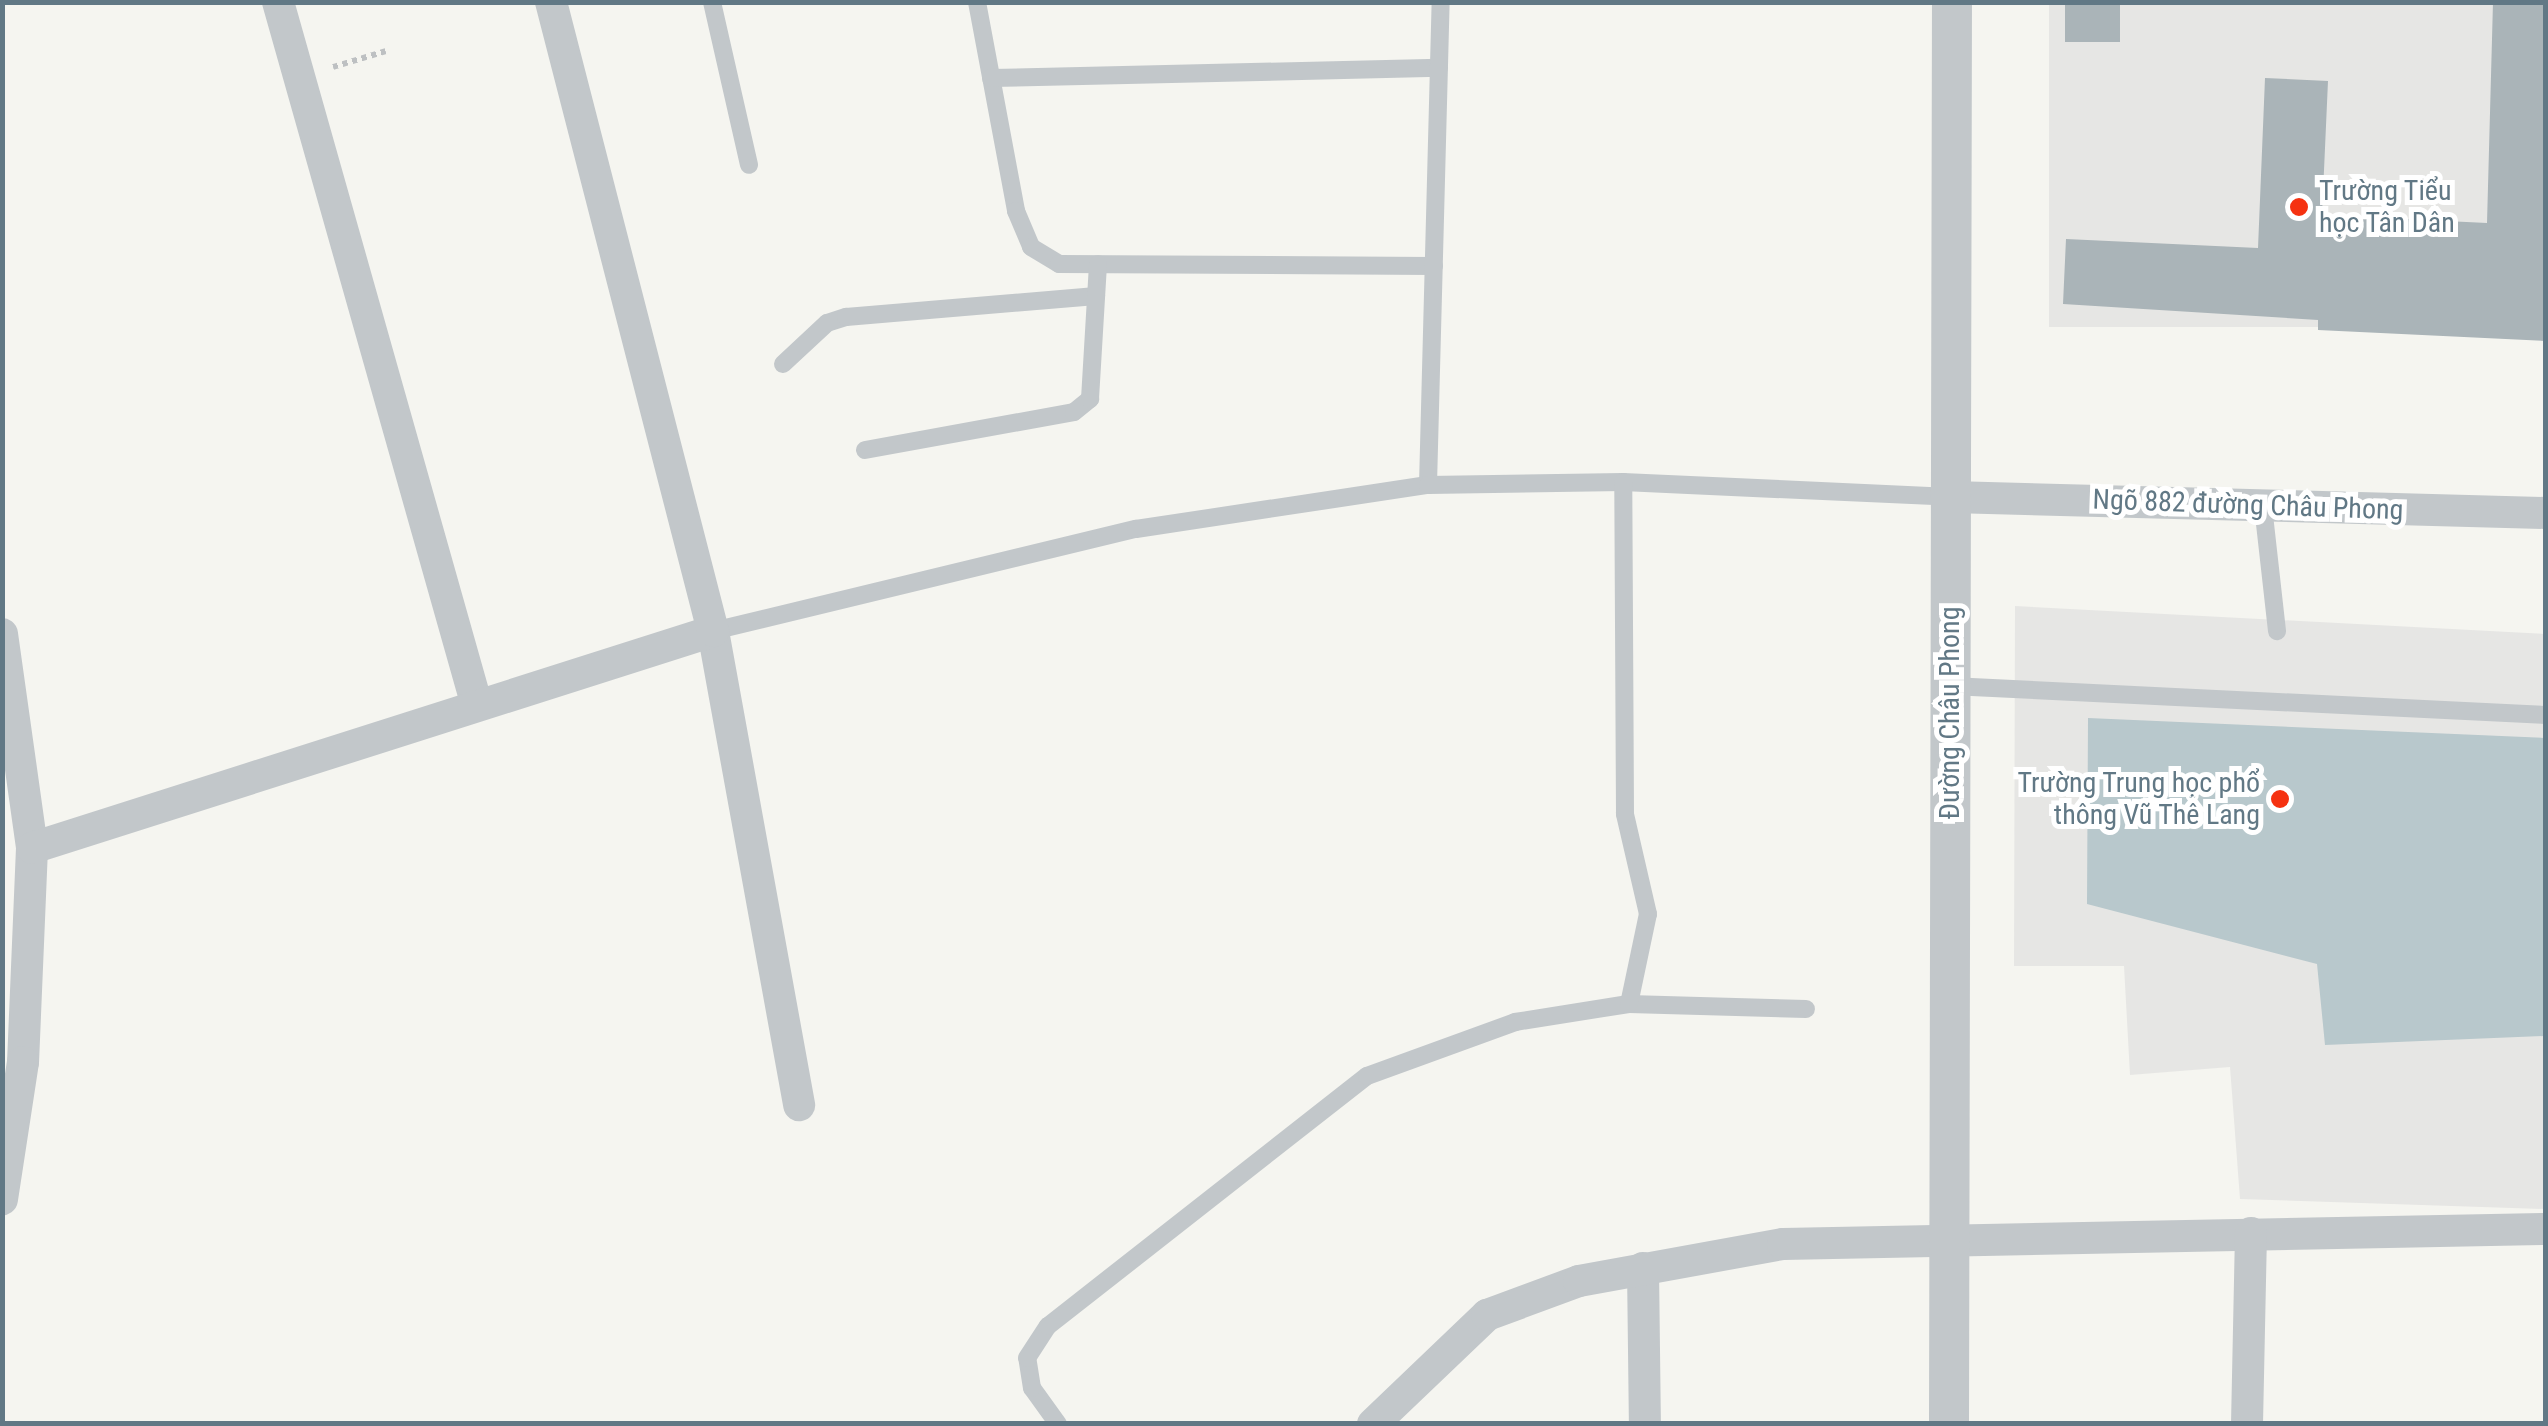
<!DOCTYPE html>
<meta charset="utf-8">
<style>
body{margin:0}
#map{position:relative;width:2548px;height:1426px;overflow:hidden;background:#f5f5f0;font-family:"Roboto Condensed",sans-serif}
div>[style]{position:absolute}
[style*='--x']{left:calc(var(--x)*1px);top:calc(var(--y)*1px);width:calc(var(--w)*1px);rotate:calc(var(--a)*1deg)}
.built>*{inset:0;background:#e6e6e4;transform-origin:0 0}
.water>*{inset:0;background:#b8c8cc}
.building>*{inset:0;background:#aab4b8;transform-origin:0 0}
.path>*{height:6px;margin-top:-3px;transform-origin:0;background:repeating-linear-gradient(90deg,#bdc0c2 0 5px,transparent 0 10px)}
.service>*{height:18px;margin:-9px;padding:0 9px;transform-origin:9px;border-radius:9px;background:#c2c7ca}
.minor>*{height:32px;margin:-16px;padding:0 16px;transform-origin:16px;border-radius:16px;background:#c2c7ca}
.tertiary>*{height:40px;margin:-20px;padding:0 20px;transform-origin:20px;border-radius:20px;background:#c2c7ca}
.dots>*{width:28px;height:28px;translate:-50% -50%;box-sizing:border-box;border:5px solid #fff;border-radius:50%}
span{translate:-50% -50%;white-space:nowrap;text-align:center;line-height:1.15;-webkit-text-stroke:10px #fff;paint-order:stroke}
.poi-label{font-size:28px;color:#617885}
.left{translate:0 -50%;text-align:left}
.right{translate:-100% -50%;text-align:right}
.street-label{font-size:28px;color:#617885}
.frame{position:absolute;inset:0;border:5px solid #617885;pointer-events:none}
</style>
<div id="map">
<div class="built">
<i style="left:2049px;top:3px;width:496px;height:324px"></i>
<i style="clip-path:polygon(2015px 606px,2545px 634px,2545px 1209px,2240px 1199px,2230px 1067px,2130px 1075px,2124px 966px,2014px 966px)"></i>
</div>
<div class="water">
<i style="clip-path:polygon(2088px 718px,2545px 738px,2545px 1036px,2325px 1045px,2317px 964px,2087px 904px)"></i>
</div>
<div class="building">
<i style="left:2065px;top:2px;width:55px;height:40px"></i>
<i style="clip-path:polygon(2493px 2px,2546px 2px,2546px 341px,2318px 330px,2318px 320px,2063px 304px,2066px 239px,2258px 248px,2265px 78px,2328px 81px,2322px 215px,2487px 223px)"></i>
</div>
<div class="path">
<i style="--x:333;--y:67;--w:55;--a:-16.8"></i>
</div>
<div class="service">
<i style="--x:712;--y:2;--w:167;--a:77.2"></i>
<i style="--x:977;--y:2;--w:213;--a:79.4"></i>
<i style="--x:1016;--y:211;--w:39;--a:67"></i>
<i style="--x:1031;--y:247;--w:33;--a:31"></i>
<i style="--x:1059;--y:264;--w:375;--a:0.3"></i>
<i style="--x:991;--y:78;--w:448;--a:-1.3"></i>
<i style="--x:783;--y:364;--w:60;--a:-43"></i>
<i style="--x:827;--y:323;--w:20;--a:-18"></i>
<i style="--x:846;--y:317;--w:251;--a:-4.8"></i>
<i style="--x:865;--y:450;--w:212;--a:-10.3"></i>
<i style="--x:1074;--y:412;--w:21;--a:-39"></i>
<i style="--x:1090;--y:399;--w:135;--a:-86.6"></i>
<i style="--x:1428;--y:485;--w:483;--a:-88.5"></i>
<i style="--x:2263;--y:506;--w:126;--a:83.6"></i>
<i style="--x:713;--y:631;--w:435;--a:-13.6"></i>
<i style="--x:1136;--y:529;--w:295;--a:-8.6"></i>
<i style="--x:1428;--y:485;--w:195;--a:-0.9"></i>
<i style="--x:1623;--y:482;--w:328;--a:2.6"></i>
<i style="--x:1951;--y:686;--w:596;--a:2.79"></i>
<i style="--x:1629;--y:1004;--w:177;--a:1.6"></i>
<i style="--x:1058;--y:1424;--w:44;--a:-125.8"></i>
<i style="--x:1032;--y:1388;--w:30;--a:-99"></i>
<i style="--x:1027;--y:1358;--w:38;--a:-57"></i>
<i style="--x:1048;--y:1326;--w:405;--a:-38.1"></i>
<i style="--x:1367;--y:1076;--w:158;--a:-20"></i>
<i style="--x:1515;--y:1022;--w:115;--a:-9"></i>
<i style="--x:1629;--y:1004;--w:92;--a:-78.1"></i>
<i style="--x:1648;--y:914;--w:103;--a:-103"></i>
<i style="--x:1625;--y:814;--w:332;--a:-90.3"></i>
</div>
<div class="minor">
<i style="--x:278;--y:2;--w:727;--a:74.21"></i>
<i style="--x:1951;--y:497;--w:595;--a:1.54"></i>
<i style="--x:713;--y:631;--w:482;--a:79.7"></i>
<i style="--x:2;--y:634;--w:216;--a:82"></i>
<i style="--x:32;--y:848;--w:214;--a:92.4"></i>
<i style="--x:23;--y:1062;--w:139;--a:98.7"></i>
<i style="--x:32;--y:848;--w:715;--a:-17.67"></i>
<i style="--x:713;--y:631;--w:650;--a:-104.44"></i>
<i style="--x:1643;--y:1268;--w:156;--a:89.3"></i>
<i style="--x:1373;--y:1424;--w:158;--a:-43.7"></i>
<i style="--x:1487;--y:1315;--w:98;--a:-20.3"></i>
<i style="--x:1579;--y:1281;--w:207;--a:-10.3"></i>
<i style="--x:1783;--y:1244;--w:763;--a:-1.13"></i>
<i style="--x:2247;--y:1424;--w:191;--a:-88.8"></i>
</div>
<div class="tertiary">
<i style="--x:1949;--y:1424;--w:1422;--a:-89.88"></i>
</div>
<div class="dots">
<i style="left:2299px;top:207px;background:#f53211"></i>
<i style="left:2280px;top:799px;background:#f53211"></i>
</div>
<div class="poi-label">
<span class="left" style="left:2319px;top:207px">Trường Tiểu<br>học Tân Dân</span>
<span class="right" style="left:2260px;top:799px">Trường Trung học phổ<br>thông Vũ Thê Lang</span>
</div>
<div class="street-label">
<span style="left:2248px;top:505px;rotate:2deg">Ngõ 882 đường Châu Phong</span>
<span style="left:1950px;top:713px;rotate:-90deg">Đường Châu Phong</span>
</div>
<div class="frame"></div>
</div>
